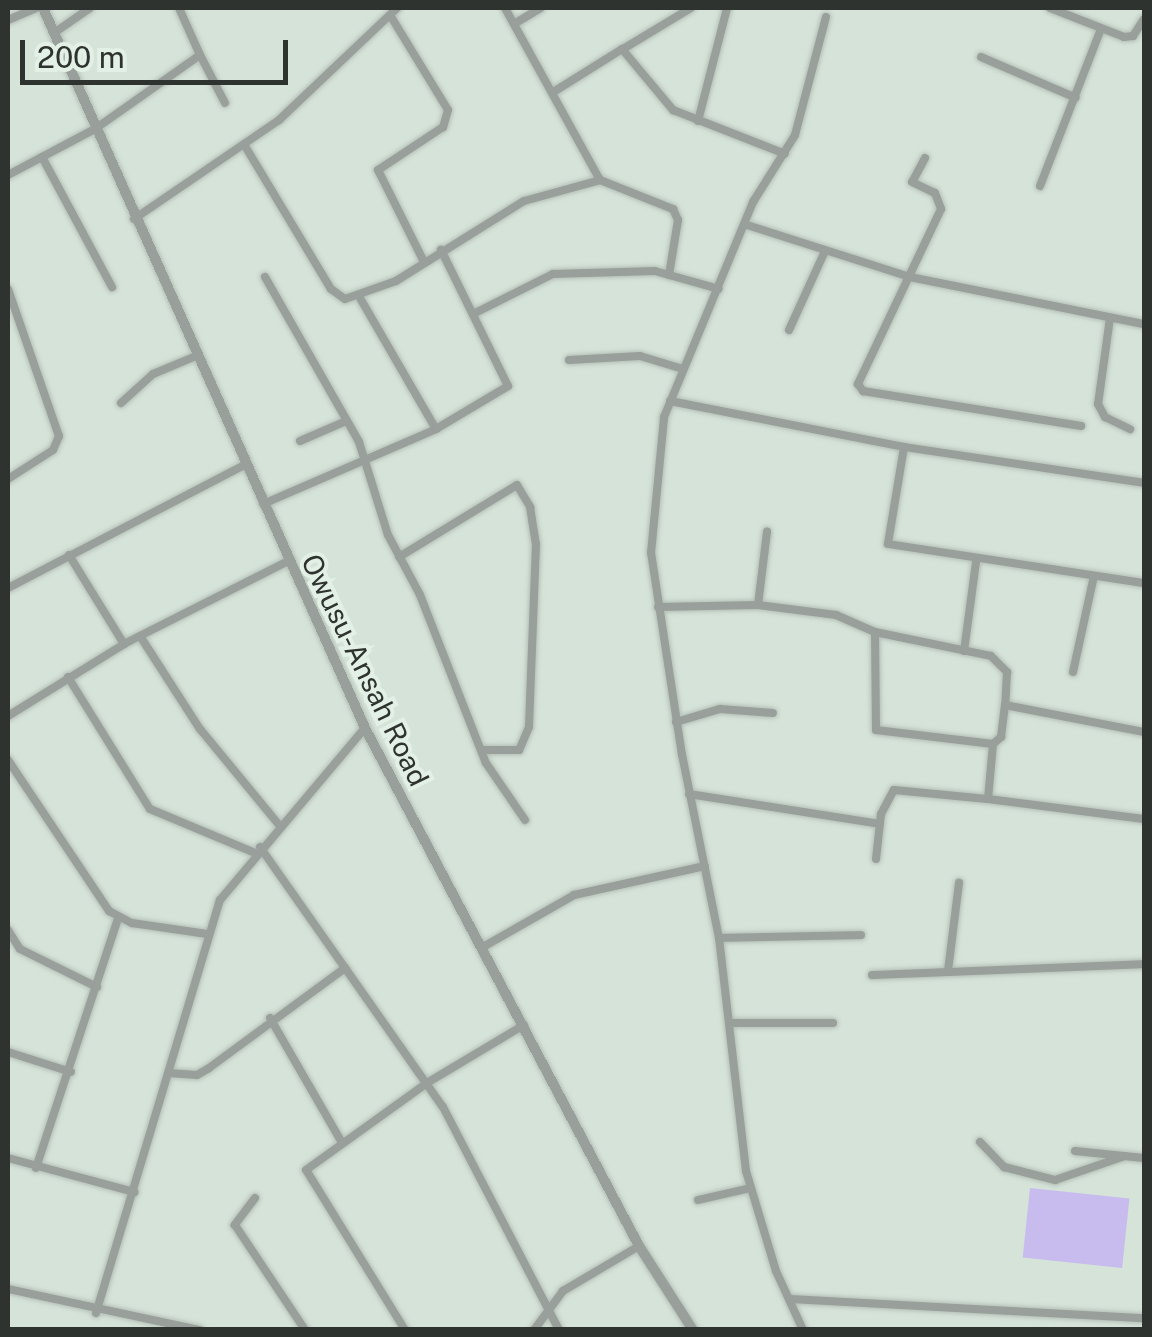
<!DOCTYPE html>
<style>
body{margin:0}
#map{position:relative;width:1152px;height:1337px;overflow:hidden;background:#d6e3d9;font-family:"Public Sans",sans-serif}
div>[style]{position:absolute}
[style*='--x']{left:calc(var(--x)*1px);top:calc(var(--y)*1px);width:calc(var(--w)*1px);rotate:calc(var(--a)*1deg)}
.green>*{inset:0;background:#c7bced;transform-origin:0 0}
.roads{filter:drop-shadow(0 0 2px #b5c0b7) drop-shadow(0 0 2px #b5c0b7)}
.minor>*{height:8px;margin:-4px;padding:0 4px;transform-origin:4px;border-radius:4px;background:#999f9b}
.tertiary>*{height:10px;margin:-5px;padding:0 5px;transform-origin:5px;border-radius:5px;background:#999f9b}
span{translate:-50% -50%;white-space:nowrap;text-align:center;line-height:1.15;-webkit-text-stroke:8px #e3f0e6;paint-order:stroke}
.street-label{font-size:28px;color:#2f3330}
.frame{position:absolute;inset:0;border:10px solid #2f3330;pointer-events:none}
.scale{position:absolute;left:20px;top:40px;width:268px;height:45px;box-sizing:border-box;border:5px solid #2f3330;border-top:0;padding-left:12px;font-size:30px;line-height:35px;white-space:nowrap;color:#2f3330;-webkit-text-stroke:8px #e3f0e6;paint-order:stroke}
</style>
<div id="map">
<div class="green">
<i style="left:1030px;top:1188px;width:100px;height:70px;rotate:6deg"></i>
</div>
<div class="roads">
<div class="minor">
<i style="--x:505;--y:8;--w:196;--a:61.1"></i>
<i style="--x:600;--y:180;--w:79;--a:21.7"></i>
<i style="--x:673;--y:209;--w:12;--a:66"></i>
<i style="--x:678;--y:220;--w:56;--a:99.3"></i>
<i style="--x:1050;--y:8;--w:79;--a:21.4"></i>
<i style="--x:1124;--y:37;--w:9;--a:-6"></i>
<i style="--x:1133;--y:36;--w:20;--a:-57"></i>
<i style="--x:390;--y:15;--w:111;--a:58.6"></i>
<i style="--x:448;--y:110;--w:18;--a:106"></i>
<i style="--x:443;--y:127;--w:78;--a:146.5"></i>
<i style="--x:378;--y:170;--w:103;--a:63.4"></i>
<i style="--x:8;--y:20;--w:30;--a:-23"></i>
<i style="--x:514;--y:24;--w:31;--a:-31"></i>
<i style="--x:54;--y:33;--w:44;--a:-34.8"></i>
<i style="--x:623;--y:49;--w:79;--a:-31.1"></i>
<i style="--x:200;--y:55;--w:54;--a:62.5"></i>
<i style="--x:981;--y:57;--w:103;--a:23.3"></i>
<i style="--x:555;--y:91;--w:79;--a:-32.1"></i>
<i style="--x:622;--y:49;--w:80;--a:50.1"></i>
<i style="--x:673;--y:110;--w:120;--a:21.4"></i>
<i style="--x:698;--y:121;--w:117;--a:-75.6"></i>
<i style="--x:245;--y:146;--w:167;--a:59"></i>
<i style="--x:331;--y:289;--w:17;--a:36"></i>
<i style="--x:345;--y:299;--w:54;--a:-19.4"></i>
<i style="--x:396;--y:281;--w:151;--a:-32"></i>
<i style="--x:524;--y:201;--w:79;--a:-15.4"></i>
<i style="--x:42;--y:157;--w:148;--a:61.7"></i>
<i style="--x:925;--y:158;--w:27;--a:118"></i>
<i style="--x:912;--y:182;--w:25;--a:26"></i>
<i style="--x:935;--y:193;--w:17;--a:69"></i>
<i style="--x:941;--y:209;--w:194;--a:115.4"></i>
<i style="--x:858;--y:384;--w:9;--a:54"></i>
<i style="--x:863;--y:391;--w:221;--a:9.1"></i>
<i style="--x:8;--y:175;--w:98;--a:-27.9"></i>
<i style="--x:95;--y:129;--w:128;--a:-35.2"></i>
<i style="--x:200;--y:55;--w:51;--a:-114.1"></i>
<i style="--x:1040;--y:186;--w:168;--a:-68.8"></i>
<i style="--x:134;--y:219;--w:176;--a:-34.3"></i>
<i style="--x:279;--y:120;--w:163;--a:-43.5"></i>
<i style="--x:747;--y:225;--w:171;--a:17.7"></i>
<i style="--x:910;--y:277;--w:239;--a:11.4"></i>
<i style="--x:265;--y:277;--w:190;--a:60.3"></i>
<i style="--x:359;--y:442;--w:97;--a:72.7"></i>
<i style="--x:388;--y:535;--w:68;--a:61.9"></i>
<i style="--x:420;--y:595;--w:180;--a:68.6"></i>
<i style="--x:486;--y:763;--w:69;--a:55.6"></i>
<i style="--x:8;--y:289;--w:156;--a:70.9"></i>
<i style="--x:59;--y:436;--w:15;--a:113"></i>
<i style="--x:53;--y:450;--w:54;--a:147.2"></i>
<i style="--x:360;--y:298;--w:151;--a:59.9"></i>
<i style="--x:475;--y:313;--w:87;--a:-26.6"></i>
<i style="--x:553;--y:274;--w:102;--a:-1.7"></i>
<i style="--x:655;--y:271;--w:66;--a:15.7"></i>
<i style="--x:1110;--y:318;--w:87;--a:97.9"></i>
<i style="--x:1098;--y:404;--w:15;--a:62"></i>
<i style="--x:1105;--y:417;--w:28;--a:26"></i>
<i style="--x:789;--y:330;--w:87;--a:-65.5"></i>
<i style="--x:569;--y:360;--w:71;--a:-3.2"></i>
<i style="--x:640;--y:356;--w:45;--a:16.8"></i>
<i style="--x:670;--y:401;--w:238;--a:11.1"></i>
<i style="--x:904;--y:447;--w:243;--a:8.5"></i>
<i style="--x:121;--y:403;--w:43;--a:-42.2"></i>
<i style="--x:153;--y:374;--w:47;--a:-22.7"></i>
<i style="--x:300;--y:441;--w:50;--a:-23.5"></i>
<i style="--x:904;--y:447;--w:98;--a:99.4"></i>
<i style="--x:888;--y:544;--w:259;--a:8.7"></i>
<i style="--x:263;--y:504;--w:189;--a:-23.4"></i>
<i style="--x:436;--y:429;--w:84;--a:-30.8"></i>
<i style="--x:508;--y:386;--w:152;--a:-116.2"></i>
<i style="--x:69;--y:555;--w:105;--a:58.3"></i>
<i style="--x:399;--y:557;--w:138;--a:-31.4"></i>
<i style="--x:517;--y:485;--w:26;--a:59"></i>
<i style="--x:530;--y:507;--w:37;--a:81"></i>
<i style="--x:536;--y:544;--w:183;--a:92.2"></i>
<i style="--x:529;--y:727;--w:25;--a:113"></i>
<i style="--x:519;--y:750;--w:35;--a:180"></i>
<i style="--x:8;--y:588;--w:266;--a:-27.5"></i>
<i style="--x:758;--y:605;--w:74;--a:-83"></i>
<i style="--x:658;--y:607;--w:100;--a:-1.1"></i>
<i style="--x:758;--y:605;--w:79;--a:7.3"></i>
<i style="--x:836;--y:615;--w:43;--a:23.6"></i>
<i style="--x:875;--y:632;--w:118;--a:11.7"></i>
<i style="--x:991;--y:656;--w:23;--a:45"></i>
<i style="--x:1007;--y:672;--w:33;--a:93"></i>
<i style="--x:1005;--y:705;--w:142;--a:11"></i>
<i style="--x:875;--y:632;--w:98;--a:89.4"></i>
<i style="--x:876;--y:730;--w:118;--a:6.8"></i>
<i style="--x:993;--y:744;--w:11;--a:-41"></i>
<i style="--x:1001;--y:737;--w:32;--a:-83"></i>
<i style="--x:140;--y:636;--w:111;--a:57.2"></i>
<i style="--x:200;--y:729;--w:126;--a:50.5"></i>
<i style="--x:964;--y:651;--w:90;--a:-82.3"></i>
<i style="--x:1073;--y:672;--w:98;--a:-77.7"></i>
<i style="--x:68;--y:677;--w:155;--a:58.2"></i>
<i style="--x:150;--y:809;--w:114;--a:22.7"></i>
<i style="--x:8;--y:716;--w:137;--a:-31.8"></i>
<i style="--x:124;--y:644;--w:182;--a:-26.8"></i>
<i style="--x:676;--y:722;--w:46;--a:-16.5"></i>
<i style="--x:720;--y:709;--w:53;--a:4.3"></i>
<i style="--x:993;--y:744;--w:55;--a:95.2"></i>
<i style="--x:988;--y:799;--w:157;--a:7.3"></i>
<i style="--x:8;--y:760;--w:182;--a:56.2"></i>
<i style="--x:109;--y:911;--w:26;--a:28"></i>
<i style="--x:132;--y:923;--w:76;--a:8.3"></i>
<i style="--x:689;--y:794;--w:193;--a:8.9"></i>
<i style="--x:260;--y:847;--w:318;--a:54.9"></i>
<i style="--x:443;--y:1107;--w:251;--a:62.5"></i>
<i style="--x:876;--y:859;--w:45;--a:-83.7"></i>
<i style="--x:881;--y:814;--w:27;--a:-62"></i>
<i style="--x:894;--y:790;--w:94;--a:5.5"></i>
<i style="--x:8;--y:930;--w:22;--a:58"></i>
<i style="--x:20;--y:949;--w:86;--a:26.3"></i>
<i style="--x:719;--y:938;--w:142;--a:-1.2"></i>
<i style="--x:483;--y:947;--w:105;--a:-29.7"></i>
<i style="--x:574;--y:895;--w:134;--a:-12.5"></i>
<i style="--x:948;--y:971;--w:89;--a:-82.9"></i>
<i style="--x:872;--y:975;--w:272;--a:-2.3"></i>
<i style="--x:270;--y:1018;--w:142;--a:60"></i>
<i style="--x:730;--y:1023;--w:103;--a:0"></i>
<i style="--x:8;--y:1052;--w:66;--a:17.6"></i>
<i style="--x:169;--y:1073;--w:28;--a:4"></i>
<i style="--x:197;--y:1075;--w:14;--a:-30"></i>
<i style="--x:209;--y:1068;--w:169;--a:-36.3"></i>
<i style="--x:980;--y:1142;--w:35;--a:46"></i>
<i style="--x:1004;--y:1167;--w:53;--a:14.3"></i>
<i style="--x:1055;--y:1180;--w:74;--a:-18.9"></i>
<i style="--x:1075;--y:1151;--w:69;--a:5.8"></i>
<i style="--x:8;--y:1158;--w:131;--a:15.1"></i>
<i style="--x:36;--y:1168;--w:262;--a:-71.8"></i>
<i style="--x:255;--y:1198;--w:34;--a:127"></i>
<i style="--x:235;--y:1225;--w:126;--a:56.3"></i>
<i style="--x:698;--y:1200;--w:54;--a:-12.8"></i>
<i style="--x:8;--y:1289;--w:196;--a:12.1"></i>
<i style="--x:790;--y:1299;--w:355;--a:3.1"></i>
<i style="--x:96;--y:1313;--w:431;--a:-73.3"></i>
<i style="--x:220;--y:900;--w:225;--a:-49.9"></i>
<i style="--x:405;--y:1330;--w:188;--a:-121.7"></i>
<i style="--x:306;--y:1170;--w:149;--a:-35.7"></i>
<i style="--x:427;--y:1083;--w:113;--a:-30.9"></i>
<i style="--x:534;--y:1330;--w:49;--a:-53.4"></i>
<i style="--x:563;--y:1291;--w:88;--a:-30.6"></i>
<i style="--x:803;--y:1330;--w:65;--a:-114.6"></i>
<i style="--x:776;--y:1271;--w:104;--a:-106.7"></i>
<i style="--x:746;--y:1171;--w:235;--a:-96.6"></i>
<i style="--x:719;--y:938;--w:187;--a:-101.4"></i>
<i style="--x:682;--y:755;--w:204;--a:-98.7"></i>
<i style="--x:651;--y:553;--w:137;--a:-84.5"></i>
<i style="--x:664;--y:417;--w:233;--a:-67.5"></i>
<i style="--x:753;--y:202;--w:79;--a:-57.9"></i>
<i style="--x:795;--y:135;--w:122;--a:-75.3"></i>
</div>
<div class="tertiary">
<i style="--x:43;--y:8;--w:789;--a:65.9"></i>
<i style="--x:365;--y:728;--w:586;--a:62.12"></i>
<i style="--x:639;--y:1246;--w:100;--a:57.3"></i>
</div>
</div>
<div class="street-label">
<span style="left:365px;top:670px;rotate:64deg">Owusu-Ansah Road</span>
</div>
<div class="frame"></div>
<div class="scale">200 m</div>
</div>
